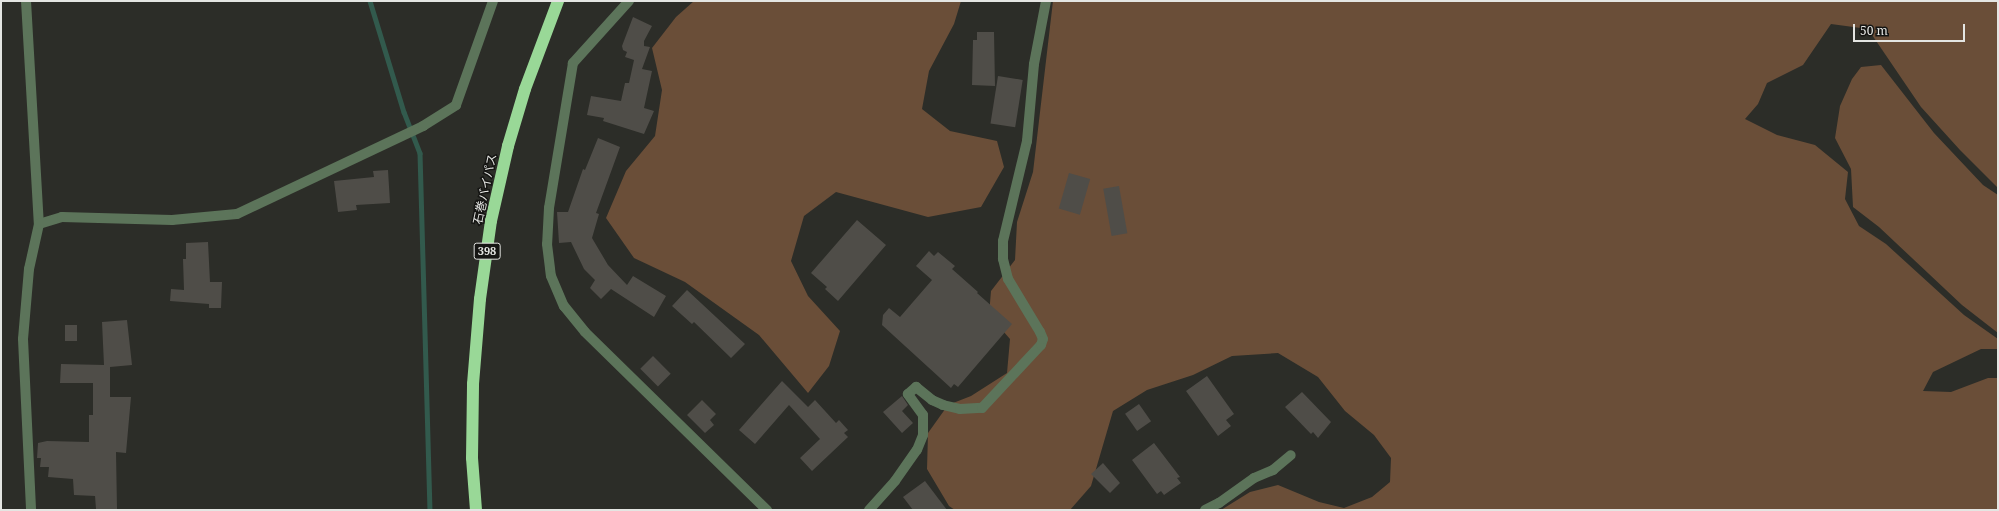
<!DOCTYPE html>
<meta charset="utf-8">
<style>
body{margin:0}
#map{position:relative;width:1999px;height:511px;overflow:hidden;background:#2c2d28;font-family:"Noto Serif","Noto Sans JP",serif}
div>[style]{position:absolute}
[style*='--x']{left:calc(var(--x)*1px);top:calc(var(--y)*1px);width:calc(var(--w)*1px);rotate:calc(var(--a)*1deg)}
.green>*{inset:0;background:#6a4e38}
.stream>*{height:4.5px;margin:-2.25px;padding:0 2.25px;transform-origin:2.25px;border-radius:2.25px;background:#325a4d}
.building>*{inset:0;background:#4f4d48;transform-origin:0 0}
.minor>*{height:10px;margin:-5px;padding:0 5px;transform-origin:5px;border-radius:5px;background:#5c745a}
.highway>*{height:12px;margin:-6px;padding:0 6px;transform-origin:6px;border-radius:6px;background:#99d897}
span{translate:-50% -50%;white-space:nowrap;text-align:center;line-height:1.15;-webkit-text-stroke:3px #151513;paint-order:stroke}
.shield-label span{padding:1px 3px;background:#151513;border:1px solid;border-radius:3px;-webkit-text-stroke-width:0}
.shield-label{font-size:11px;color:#e4e5e2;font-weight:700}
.street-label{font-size:12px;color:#e4e5e2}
.frame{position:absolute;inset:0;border:2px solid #e4e5e2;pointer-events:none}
.scale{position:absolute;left:1853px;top:24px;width:112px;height:18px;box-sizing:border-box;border:2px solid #e4e5e2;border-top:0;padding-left:5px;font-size:12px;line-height:14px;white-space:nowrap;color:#e4e5e2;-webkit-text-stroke:3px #151513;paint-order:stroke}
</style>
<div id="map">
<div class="green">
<i style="clip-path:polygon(694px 1px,961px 1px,954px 24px,929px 71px,922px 109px,950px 131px,997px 141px,1004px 167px,981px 207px,928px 217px,836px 192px,804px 216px,791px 261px,808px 296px,840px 331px,829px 366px,808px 393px,759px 335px,685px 282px,634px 258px,606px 218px,626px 171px,655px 136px,662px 90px,652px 48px,676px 17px)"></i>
<i style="clip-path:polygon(1053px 1px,1998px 1px,1998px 188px,1960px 150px,1921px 107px,1868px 29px,1831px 24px,1803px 65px,1767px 83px,1758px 104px,1745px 119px,1777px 135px,1815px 145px,1848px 172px,1845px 199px,1859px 226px,1886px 244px,1964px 315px,1998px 339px,1998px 349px,1981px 349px,1933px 372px,1923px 391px,1951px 392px,1988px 378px,1998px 378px,1998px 510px,1221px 510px,1250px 492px,1278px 485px,1319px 502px,1344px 508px,1372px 497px,1390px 482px,1391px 458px,1374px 435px,1345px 411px,1318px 377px,1278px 353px,1232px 356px,1193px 375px,1147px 390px,1113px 411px,1091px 486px,1070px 510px,955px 510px,949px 506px,927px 469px,928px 433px,948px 405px,971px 396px,1007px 373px,1010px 339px,989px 315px,991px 291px,1015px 260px,1017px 222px,1033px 172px)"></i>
<i style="clip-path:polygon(1881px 65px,1934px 133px,1983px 185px,1998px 195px,1998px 333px,1962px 305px,1879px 227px,1853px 207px,1851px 169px,1835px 138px,1840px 106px,1852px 79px,1861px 67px)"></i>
</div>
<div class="stream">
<i style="--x:370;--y:1;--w:116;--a:73"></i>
<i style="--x:404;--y:112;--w:44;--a:68.7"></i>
<i style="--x:420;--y:153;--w:357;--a:88.4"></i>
</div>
<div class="building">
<i style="clip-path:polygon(633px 17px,652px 26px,644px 41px,644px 46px,650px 47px,642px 69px,652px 71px,644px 108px,654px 111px,644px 134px,603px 121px,604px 118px,587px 115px,591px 96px,621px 101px,625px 83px,629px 83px,634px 60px,625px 57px,627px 52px,623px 50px,622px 46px)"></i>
<i style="clip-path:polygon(977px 32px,994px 32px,995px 86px,972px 85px,973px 40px,977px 40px)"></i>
<i style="left:998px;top:76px;width:25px;height:48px;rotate:9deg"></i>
<i style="clip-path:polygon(598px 138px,620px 147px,596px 213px,599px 214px,592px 238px,608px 265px,627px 285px,633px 276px,666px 296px,654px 317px,611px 289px,601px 299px,590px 288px,595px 280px,584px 269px,571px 242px,559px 243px,557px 212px,568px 212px,583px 169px,585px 170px)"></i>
<i style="clip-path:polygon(388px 170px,390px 203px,356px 205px,357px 210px,338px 212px,334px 181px,374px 177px,373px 171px)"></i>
<i style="left:1069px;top:173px;width:22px;height:37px;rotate:16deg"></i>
<i style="left:1119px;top:186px;width:48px;height:16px;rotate:80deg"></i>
<i style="clip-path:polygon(857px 220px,886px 245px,838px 301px,825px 289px,827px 287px,811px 273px)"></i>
<i style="clip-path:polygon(208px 242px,210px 282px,222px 282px,221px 308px,209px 308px,209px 304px,170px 301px,171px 289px,184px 290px,183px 259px,186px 259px,186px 243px)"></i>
<i style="clip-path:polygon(929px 251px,934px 256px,938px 252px,955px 266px,952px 269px,978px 292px,977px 293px,1012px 324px,958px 387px,954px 384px,951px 388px,882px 325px,883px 315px,889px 308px,900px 317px,932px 280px,916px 266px)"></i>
<i style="clip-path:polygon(687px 290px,745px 344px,731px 358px,694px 322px,692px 324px,672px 306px)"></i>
<i style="clip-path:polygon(127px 320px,132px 365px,110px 367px,110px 397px,131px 397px,126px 453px,116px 452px,117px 509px,96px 509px,95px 496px,74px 495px,73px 479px,48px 477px,49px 467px,40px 467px,41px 458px,37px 458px,38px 443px,47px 441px,89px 442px,89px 415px,93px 415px,93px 383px,60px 383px,61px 364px,104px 365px,102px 322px)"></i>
<i style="left:65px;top:325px;width:12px;height:16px"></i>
<i style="left:653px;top:356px;width:25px;height:18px;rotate:45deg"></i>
<i style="clip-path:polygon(1207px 376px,1234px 414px,1226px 420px,1231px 426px,1218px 436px,1186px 391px)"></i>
<i style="clip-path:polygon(782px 381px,808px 407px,815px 400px,836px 423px,839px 420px,848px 430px,844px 433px,848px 437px,812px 471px,800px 458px,820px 439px,789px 405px,755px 444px,739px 430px)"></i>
<i style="clip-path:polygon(1302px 392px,1331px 422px,1318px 438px,1313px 432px,1311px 434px,1285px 407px)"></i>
<i style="clip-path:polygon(902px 396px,908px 405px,902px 411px,913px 423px,902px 433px,883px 412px)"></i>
<i style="clip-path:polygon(702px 400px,716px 414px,710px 420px,714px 425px,705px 433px,687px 415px)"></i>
<i style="left:1139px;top:404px;width:21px;height:17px;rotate:55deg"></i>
<i style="clip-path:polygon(1154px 443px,1180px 477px,1177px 478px,1181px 483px,1164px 495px,1161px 491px,1157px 494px,1132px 460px)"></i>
<i style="clip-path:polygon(1103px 463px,1120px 483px,1110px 493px,1091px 474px)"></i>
<i style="clip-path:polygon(925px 481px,947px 510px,913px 510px,903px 497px)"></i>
</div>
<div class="minor">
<i style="--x:26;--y:1;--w:223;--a:86.7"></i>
<i style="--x:39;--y:224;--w:46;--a:102.5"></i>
<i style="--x:29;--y:269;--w:70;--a:94.9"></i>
<i style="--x:23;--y:339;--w:171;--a:87.3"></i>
<i style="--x:629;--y:1;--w:84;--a:132.1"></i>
<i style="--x:573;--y:63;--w:147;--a:99.4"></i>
<i style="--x:549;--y:208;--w:36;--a:93"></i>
<i style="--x:547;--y:244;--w:32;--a:83"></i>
<i style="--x:551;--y:276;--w:33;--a:67"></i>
<i style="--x:564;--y:306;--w:33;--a:51"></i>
<i style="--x:585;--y:332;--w:255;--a:44.4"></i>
<i style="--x:39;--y:224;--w:24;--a:-17"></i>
<i style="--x:62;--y:217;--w:110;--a:1.6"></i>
<i style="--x:172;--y:220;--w:65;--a:-5.3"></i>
<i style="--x:237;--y:214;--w:206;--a:-25.3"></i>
<i style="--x:423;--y:126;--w:39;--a:-32"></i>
<i style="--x:456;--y:105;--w:110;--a:-70.4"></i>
<i style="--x:869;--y:510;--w:39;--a:-48"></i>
<i style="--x:895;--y:481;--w:38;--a:-55"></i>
<i style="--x:917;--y:450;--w:16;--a:-68"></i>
<i style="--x:923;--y:435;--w:20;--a:-90"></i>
<i style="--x:923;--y:415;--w:26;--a:-126"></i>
<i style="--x:908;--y:394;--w:11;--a:-41"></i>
<i style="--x:916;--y:387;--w:21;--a:39"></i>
<i style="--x:932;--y:400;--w:12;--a:24"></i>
<i style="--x:943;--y:405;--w:17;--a:13"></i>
<i style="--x:960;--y:409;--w:22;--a:-3"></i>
<i style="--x:982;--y:408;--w:86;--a:-46.9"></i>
<i style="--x:1041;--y:345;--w:6;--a:-72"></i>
<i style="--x:1043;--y:339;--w:8;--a:-113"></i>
<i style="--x:1040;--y:332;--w:62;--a:-121.1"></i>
<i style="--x:1008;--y:279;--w:21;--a:-104"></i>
<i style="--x:1003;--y:259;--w:18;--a:-90"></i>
<i style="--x:1003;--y:241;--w:103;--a:-76.5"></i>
<i style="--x:1027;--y:141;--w:77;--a:-84.8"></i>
<i style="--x:1034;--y:64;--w:64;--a:-79.2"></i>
<i style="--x:1205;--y:510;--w:16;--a:-27"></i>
<i style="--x:1219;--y:503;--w:43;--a:-35.5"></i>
<i style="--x:1254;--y:478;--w:21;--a:-23"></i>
<i style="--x:1273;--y:470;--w:23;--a:-40"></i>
</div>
<div class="highway">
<i style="--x:476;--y:510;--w:52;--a:-94.4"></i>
<i style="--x:472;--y:458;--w:74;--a:-89.2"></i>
<i style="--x:473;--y:384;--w:85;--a:-85.3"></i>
<i style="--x:480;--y:299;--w:79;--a:-82"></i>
<i style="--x:491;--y:221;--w:77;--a:-77.2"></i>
<i style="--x:508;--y:146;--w:59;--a:-73.4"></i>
<i style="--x:525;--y:89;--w:94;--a:-69.4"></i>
</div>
<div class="shield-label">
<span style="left:487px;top:251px">398</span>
</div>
<div class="street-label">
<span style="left:485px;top:189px;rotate:-78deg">石巻バイパス</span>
</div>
<div class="frame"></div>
<div class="scale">50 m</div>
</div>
